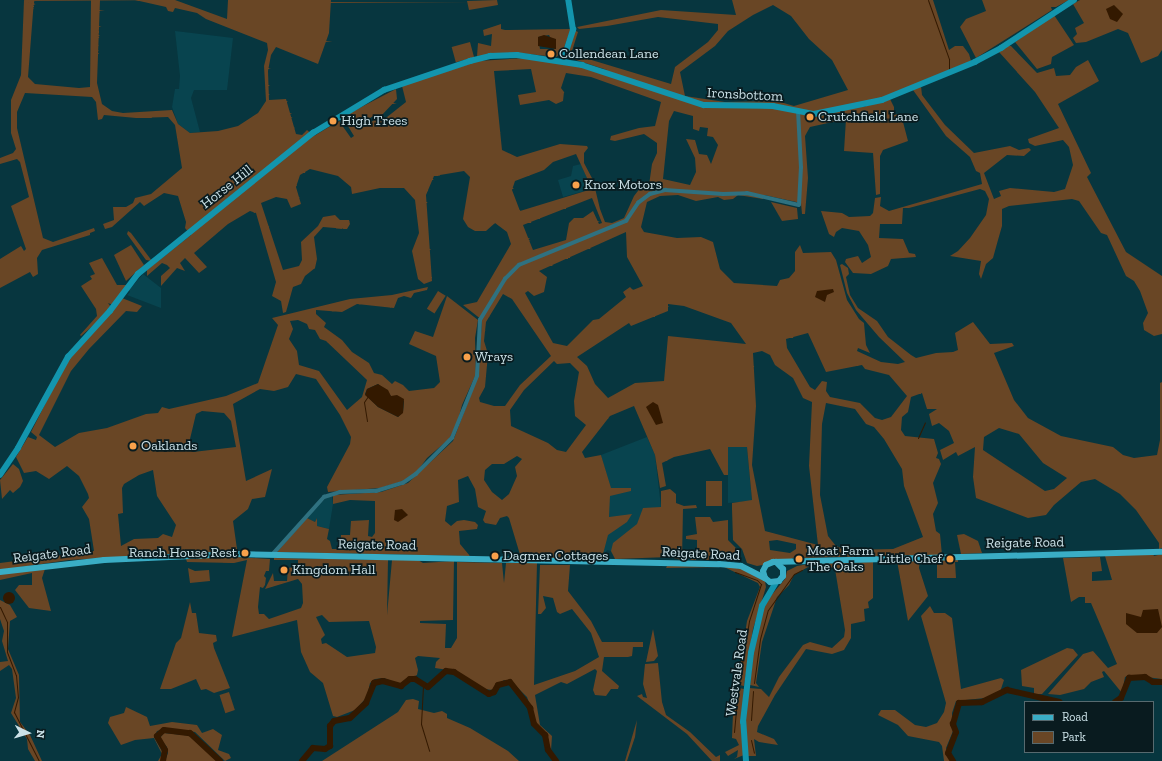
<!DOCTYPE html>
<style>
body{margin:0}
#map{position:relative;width:1162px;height:761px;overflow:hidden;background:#07363f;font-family:"Zilla Slab",serif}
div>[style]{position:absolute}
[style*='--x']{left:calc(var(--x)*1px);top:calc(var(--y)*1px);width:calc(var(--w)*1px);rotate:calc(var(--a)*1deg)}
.built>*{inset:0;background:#08444f}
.green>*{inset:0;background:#694625;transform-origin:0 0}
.water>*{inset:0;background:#331900}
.round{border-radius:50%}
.stream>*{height:1px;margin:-0.5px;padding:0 0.5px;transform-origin:0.5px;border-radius:0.5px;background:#331900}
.river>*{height:6px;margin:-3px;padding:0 3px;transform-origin:3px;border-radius:3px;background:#331900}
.street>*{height:3.5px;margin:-1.75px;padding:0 1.75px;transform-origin:1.75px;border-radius:1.75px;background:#2f7180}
.secondary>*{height:5.5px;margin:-2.75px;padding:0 2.75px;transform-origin:2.75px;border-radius:2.75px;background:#1395ad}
.primary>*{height:6px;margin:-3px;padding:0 3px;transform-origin:3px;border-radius:3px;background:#3aadc5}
.dots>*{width:11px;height:11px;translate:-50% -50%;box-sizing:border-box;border:2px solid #091b1f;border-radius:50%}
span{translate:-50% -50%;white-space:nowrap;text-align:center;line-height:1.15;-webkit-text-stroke:3.5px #091b1f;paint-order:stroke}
.poi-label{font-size:14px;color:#cbe1e7}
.left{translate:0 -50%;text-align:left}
.right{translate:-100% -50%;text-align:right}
.street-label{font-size:14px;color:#cbe1e7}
.legend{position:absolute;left:1024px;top:701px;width:130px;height:52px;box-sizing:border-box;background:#091b1f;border:1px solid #576a6f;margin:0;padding:5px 7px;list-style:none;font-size:12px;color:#cbe1e7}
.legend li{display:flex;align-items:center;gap:8px;height:20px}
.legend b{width:20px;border:1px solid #576a6f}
.north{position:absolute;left:8px;top:713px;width:40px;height:40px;-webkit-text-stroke:3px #091b1f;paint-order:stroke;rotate:95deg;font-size:11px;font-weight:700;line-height:16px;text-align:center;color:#cbe1e7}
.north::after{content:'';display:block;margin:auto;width:14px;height:18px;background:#cbe1e7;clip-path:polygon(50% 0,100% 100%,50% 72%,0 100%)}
</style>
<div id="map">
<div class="built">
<i style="clip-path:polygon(175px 31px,233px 38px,227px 90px,194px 90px,191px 98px,200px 132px,190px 133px,178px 124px,172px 107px,175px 89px,179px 89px,180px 76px)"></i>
<i style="clip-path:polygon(581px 164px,592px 189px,563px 197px,558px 180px,571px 176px,573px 166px)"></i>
<i style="clip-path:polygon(143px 274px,161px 288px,161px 308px,127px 295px,130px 292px,129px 290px)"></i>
<i style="clip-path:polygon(647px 437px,655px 455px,661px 507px,641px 523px,612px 554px,611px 551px,607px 550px,602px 558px,610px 488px,601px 455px)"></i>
<i style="clip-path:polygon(728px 447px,747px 447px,752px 501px,728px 503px)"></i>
<i style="clip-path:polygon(327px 497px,332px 497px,333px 504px,329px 529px,317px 526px,317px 518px,315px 522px,307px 518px)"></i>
</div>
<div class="green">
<i style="clip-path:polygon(evenodd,24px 0,34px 0,28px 77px,35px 84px,79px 88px,90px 87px,91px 0,100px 0,97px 83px,102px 104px,112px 111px,123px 113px,172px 110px,178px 124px,190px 133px,218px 131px,238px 126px,258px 113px,266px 101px,264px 66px,268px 50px,267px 43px,206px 19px,197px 13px,175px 8px,173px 12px,168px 11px,166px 7px,135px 0,175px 0,227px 19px,228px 0,331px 0,329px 33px,318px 64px,276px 47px,271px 55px,268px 71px,269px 100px,286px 99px,296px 134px,302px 135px,307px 130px,314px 136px,339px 121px,351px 138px,354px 136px,343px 118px,346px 115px,396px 89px,397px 99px,381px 116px,375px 115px,360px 124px,365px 127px,374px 120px,382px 121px,406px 102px,402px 86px,478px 61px,524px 58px,607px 70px,567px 57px,574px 30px,578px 32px,572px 51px,575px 55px,671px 84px,675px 67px,708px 42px,718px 30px,718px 24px,658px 17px,607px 26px,579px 29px,577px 27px,661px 10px,736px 15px,732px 0,933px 0,949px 50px,955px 46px,963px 46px,969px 54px,971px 61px,884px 97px,862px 103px,863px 107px,890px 99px,894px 107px,894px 115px,897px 114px,900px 122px,903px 122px,908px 141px,883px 150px,880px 156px,880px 194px,876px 195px,873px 153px,844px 151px,846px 119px,810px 127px,805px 136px,808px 178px,805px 214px,802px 214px,801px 203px,764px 195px,763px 199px,738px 195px,733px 199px,724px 200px,718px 197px,696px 201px,678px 195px,660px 196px,647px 202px,641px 227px,644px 232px,677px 238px,701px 237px,713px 242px,720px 269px,734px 283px,777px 286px,780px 280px,789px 278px,795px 271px,795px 252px,800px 245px,803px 253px,831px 252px,836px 260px,847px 300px,859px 319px,864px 323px,866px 345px,870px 353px,858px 348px,857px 351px,881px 362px,898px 364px,905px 362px,879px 337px,856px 310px,847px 293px,840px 265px,842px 264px,848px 268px,849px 274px,846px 277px,850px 295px,858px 308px,877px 321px,888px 337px,911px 355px,916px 358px,936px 353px,953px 352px,958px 350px,955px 333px,973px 322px,990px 344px,1012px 343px,1014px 346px,994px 353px,1014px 400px,1028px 418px,1061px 436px,1113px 447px,1123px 455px,1134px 458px,1157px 455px,1160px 440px,1160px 383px,1162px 382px,1162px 548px,1159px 549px,1159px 543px,1136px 510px,1120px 494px,1095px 479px,1081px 482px,1054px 505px,1046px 515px,1028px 518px,976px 498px,973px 477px,975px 447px,958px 456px,956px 452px,943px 460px,940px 450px,954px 443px,949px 431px,939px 423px,932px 426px,929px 414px,937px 409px,927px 409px,922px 393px,911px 397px,908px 412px,902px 417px,901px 430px,905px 436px,934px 439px,938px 453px,936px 458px,939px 459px,941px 464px,933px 483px,938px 503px,933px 514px,936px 531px,940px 534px,942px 555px,792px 558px,792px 560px,757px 566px,747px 563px,742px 549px,733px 540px,732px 509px,732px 503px,752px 500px,747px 447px,728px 447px,728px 475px,724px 475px,710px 449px,674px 457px,662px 463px,666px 486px,660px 488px,655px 455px,634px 406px,610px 416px,582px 452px,585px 458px,601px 455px,611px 488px,631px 488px,631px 491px,610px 496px,609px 517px,632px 514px,627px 522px,608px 535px,602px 558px,521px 558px,509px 518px,507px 516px,500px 518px,496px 525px,485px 523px,483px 520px,486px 511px,478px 507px,475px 489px,468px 476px,458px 480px,459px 502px,447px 506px,445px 521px,451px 526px,457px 521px,464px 520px,475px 522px,478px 525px,477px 529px,459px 531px,460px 544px,470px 556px,277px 552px,307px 518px,315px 522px,317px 518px,317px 526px,329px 529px,327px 539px,330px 541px,332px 549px,340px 549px,341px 535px,350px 535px,351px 521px,369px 520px,368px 536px,372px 537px,375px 533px,375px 501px,350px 500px,333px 504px,333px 495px,381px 492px,408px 483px,453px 441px,478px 376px,482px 320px,463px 305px,477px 302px,511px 244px,507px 232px,495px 223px,486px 231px,475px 231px,468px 227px,463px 219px,470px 177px,464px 171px,434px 176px,426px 195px,432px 281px,424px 284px,418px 279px,412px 251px,419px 233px,415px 200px,404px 188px,380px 188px,352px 194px,351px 187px,338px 176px,310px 169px,300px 175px,296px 187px,301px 204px,291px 208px,287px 199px,276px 197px,261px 203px,283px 270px,299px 266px,302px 260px,301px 242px,318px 226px,323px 217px,335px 215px,340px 220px,349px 220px,350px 224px,347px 229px,323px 227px,314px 237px,317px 259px,315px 268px,305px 276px,301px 284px,293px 287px,286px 312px,283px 313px,281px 301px,272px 296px,276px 282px,256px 213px,250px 211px,228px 224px,194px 253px,207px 267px,199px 273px,185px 258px,180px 263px,185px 271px,177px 268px,161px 286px,161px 276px,170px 268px,167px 265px,162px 263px,147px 276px,147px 270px,191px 235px,185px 228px,186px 222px,178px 196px,164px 193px,144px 206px,140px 202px,112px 227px,105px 229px,103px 224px,114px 220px,113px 207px,126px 207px,133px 203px,135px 198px,151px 194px,182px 168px,175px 125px,168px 117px,136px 118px,104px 115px,102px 119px,98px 120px,96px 102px,92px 97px,25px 93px,17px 112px,17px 128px,43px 238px,53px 242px,94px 228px,95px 231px,90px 233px,90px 235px,42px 250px,37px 258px,38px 274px,33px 277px,30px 272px,0 288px,0 259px,21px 246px,24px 251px,26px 249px,11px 206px,29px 197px,20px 162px,17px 159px,0 164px,0 158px,13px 153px,16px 149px,11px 133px,11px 100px,21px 75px,24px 0,773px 5px,791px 16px,809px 39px,832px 60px,848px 90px,794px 106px,777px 101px,725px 102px,685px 96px,680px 72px,715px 46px,728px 31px,753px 15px,773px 5px,24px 0,531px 69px,536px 92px,518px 95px,520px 105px,549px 100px,556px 104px,563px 101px,564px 92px,561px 88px,566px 73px,591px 77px,661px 102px,655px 126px,639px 128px,611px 136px,610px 140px,615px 141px,644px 134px,657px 143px,657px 153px,652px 164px,649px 185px,641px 187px,634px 196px,624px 218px,612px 223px,605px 222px,600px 209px,593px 180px,584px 163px,584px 153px,588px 148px,587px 146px,560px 144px,517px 157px,502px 150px,494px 71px,531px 69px,24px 0,674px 111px,693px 116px,693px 129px,699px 131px,700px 127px,708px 128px,707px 136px,713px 137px,718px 145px,711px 164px,707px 155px,699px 154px,695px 140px,686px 139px,695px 158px,696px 172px,690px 185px,663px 179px,669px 121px,674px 111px,24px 0,576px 154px,592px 189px,520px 211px,512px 190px,515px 181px,544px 170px,553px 162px,576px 154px,24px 0,592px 198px,602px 223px,599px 224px,593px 211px,583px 218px,574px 218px,569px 223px,566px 240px,533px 250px,523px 225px,592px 198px,24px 0,626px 232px,627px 257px,643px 286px,633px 290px,630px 287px,623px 292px,626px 297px,599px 319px,593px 320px,567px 346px,553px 343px,525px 293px,528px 291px,534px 296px,544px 292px,547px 277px,539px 271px,626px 232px,24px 0,503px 294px,512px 299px,551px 356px,520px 385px,505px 406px,494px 406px,480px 402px,479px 398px,485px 387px,488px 354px,484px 341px,486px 322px,503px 294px,24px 0,668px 304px,684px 306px,731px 323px,746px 344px,668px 336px,664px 381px,635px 383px,608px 398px,595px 384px,587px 366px,577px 357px,629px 323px,631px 326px,668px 311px,668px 304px,24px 0,808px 333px,826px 372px,862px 365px,865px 369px,889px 375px,907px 396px,891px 417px,882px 420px,875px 418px,860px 403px,830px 397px,826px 391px,827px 382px,822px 381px,815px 390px,810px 387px,787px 348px,786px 339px,808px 333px,24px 0,762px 351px,770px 355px,775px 365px,793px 378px,803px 398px,812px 402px,809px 466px,818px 545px,765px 531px,752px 465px,756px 406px,753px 353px,762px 351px,24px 0,554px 361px,557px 364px,570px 363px,579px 372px,574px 401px,575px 416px,586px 425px,566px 452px,557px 450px,548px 443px,511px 426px,510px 410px,524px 390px,554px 361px,24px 0,826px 403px,855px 409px,866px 424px,874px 427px,884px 439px,902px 469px,904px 486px,923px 537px,893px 549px,847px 550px,836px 546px,828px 536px,820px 495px,822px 424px,826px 403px,24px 0,999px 428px,1019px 434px,1043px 463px,1067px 478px,1054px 489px,1045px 491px,983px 450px,984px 437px,999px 428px,24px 0,517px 456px,522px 459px,515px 467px,517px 476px,509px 494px,502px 500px,492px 492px,484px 480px,485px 470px,492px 464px,504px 464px,517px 456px,24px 0,777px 540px,796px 544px,796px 549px,790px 553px,770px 550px,769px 541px,777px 540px)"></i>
<i style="clip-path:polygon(497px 0,498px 5px,469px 10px,467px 1px)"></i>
<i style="clip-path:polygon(982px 0,1069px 0,1056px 7px,1051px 7px,1052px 10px,976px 58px,960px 27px,966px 19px,986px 11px)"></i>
<i style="clip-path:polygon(1080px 0,1162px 0,1162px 50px,1158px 56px,1141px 63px,1128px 33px,1118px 29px,1086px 42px,1076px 43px,1073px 38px,1077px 34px,1075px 28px,1084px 23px,1073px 4px)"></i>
<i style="clip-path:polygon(1054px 15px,1074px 45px,1052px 57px,1051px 64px,1037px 69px,1015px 42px)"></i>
<i style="clip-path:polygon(evenodd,501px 24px,501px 29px,505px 30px,571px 29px,562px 53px,556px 57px,519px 53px,477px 56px,478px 43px,491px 46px,492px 34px,484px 36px,483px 30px,501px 24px,549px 35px,556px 49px,540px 49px,538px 37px,549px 35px)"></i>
<i style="left:470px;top:42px;width:16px;height:19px;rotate:75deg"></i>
<i style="clip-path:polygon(1008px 46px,1011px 46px,1037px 73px,1054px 68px,1056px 76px,1070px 75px,1076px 67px,1088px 60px,1099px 81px,1058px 104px,1091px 173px,1087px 177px,1126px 252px,1162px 276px,1162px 334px,1154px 336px,1144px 330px,1143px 323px,1148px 313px,1140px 291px,1134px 281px,1126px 276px,1107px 235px,1101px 233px,1079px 201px,1072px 199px,1009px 206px,1002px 209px,1002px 226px,998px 240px,993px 258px,986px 264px,981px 279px,979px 274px,981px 261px,950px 256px,958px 251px,970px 238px,986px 215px,989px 199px,985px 191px,980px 189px,909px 208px,903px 208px,902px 224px,880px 224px,879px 238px,903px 239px,909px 253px,915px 254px,916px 257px,891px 259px,888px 266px,871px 274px,853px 273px,845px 262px,846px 259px,858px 256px,862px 263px,871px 257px,868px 245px,859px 231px,842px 228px,836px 232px,834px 237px,829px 234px,821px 211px,842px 213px,849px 217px,870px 216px,873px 213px,875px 198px,881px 197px,880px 206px,889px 211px,982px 184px,980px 173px,976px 171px,970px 157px,946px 136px,913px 90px,921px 86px,922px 95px,945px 125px,974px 153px,1010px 146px,1019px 150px,1029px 148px,1031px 150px,1024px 156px,1007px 155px,984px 173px,994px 199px,1001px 196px,999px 191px,1010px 188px,1054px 192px,1065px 189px,1073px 165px,1069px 147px,1063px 140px,1035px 146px,1029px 143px,1028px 139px,1059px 128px,1035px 92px,999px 52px)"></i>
<i style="clip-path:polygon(771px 202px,797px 208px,798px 219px,782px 221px)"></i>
<i style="clip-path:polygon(128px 231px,131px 233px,152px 261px,146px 260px,127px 234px)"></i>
<i style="clip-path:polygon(131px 245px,144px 265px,126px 281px,114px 255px)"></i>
<i style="clip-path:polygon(102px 258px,117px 285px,127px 285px,113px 305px,108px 303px,111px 307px,102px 318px,81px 336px,80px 335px,97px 316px,96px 309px,81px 286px,92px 279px,90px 276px,95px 274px,89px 263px)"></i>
<i style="clip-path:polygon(evenodd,428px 287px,427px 290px,414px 293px,411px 298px,404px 296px,398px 298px,394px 308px,357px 304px,342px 312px,316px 310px,316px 314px,326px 323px,324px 327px,342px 340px,352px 352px,369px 363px,374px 373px,382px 375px,392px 384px,395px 381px,403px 385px,409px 391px,434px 388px,440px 382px,436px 356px,409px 344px,415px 331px,433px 337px,447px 296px,478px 320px,475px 338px,476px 374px,462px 405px,457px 424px,449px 439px,427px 458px,416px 473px,403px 481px,380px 488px,328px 492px,327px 487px,350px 444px,351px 437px,340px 415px,316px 379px,296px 374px,288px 387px,274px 391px,260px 389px,233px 404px,246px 481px,272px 469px,265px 497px,252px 499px,248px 509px,233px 521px,237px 549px,232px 551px,69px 560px,0 570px,0 563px,94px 551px,89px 519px,82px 507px,89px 498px,88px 494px,79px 476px,67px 466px,49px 479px,36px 471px,24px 473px,16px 457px,28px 437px,36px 440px,37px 437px,31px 432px,64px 367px,76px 349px,122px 298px,142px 306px,137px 312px,126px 311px,89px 349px,71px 371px,39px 435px,55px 447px,79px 433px,107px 428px,146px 414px,158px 413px,162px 407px,169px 409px,226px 396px,258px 383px,278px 325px,272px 318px,350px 299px,392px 295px,428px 287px,298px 320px,307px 324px,309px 329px,315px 330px,320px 339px,326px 341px,367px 380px,362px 397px,347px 410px,319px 371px,299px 365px,297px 351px,289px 339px,293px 329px,290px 321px,298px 320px,428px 287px,378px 384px,391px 396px,404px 401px,403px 412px,398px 417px,378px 407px,365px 394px,367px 389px,378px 384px,428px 287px,202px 411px,224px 413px,231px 421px,236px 447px,193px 452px,190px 439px,196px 414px,202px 411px,428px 287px,153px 470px,157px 496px,176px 525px,172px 537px,163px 534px,158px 538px,134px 539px,121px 546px,118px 514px,123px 513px,122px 488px,124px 484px,139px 475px,153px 470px)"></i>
<i style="left:438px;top:291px;width:9px;height:21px;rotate:32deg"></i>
<i style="clip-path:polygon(13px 464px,19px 469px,23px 481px,20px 487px,13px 493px,10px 490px,2px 499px,0 480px)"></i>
<i style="left:722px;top:481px;width:25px;height:16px;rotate:90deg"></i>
<i style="clip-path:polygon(670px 489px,676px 494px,676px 503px,684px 506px,696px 505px,697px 508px,683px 509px,682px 560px,669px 557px,615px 559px,611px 551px,613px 543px,637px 524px,643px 508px,661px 507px,661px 491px)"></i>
<i style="clip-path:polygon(695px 517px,710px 517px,713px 522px,728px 520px,728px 540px,740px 552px,740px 559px,703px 560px,702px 555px,697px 556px,696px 560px,690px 560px,697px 554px,697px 540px,686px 539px,686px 536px,697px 534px)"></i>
<i style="clip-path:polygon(964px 534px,978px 541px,982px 553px,961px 554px,957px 535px)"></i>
<i style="clip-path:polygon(1153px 554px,1154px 556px,1162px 554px,1162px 679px,1130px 675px,1125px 677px,1122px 693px,1104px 671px,1102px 672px,1104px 677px,1091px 682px,1084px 689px,1060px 695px,1048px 694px,1083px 654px,1093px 651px,1108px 668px,1117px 664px,1091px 603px,1085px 603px,1085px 597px,1079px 597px,1071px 602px,1063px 558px,1100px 557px,1102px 571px,1092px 572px,1092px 581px,1112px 580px,1105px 556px)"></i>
<i style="clip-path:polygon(evenodd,219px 556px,270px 559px,269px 571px,266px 571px,264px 576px,266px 578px,265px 585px,263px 588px,260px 587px,258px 607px,259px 614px,264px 614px,269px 619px,301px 608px,303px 603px,302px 584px,298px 579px,265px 589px,273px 573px,274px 581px,287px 581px,288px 568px,298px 566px,298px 560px,274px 560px,274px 558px,388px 560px,387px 615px,392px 560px,418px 560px,423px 563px,454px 561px,453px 620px,420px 621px,420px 623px,446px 624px,445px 648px,451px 648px,457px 638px,457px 562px,502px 563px,504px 583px,506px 563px,537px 563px,534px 685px,575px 671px,599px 657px,591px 633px,572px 609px,560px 614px,557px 612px,553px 598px,543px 596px,546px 608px,541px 614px,538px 614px,540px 565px,570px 565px,568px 591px,591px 621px,602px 642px,643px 642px,643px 647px,633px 647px,632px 656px,628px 657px,604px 657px,602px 671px,619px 686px,618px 689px,611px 689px,606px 696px,595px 695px,593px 690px,597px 671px,595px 669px,567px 684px,561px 682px,535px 695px,540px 725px,552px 736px,551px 751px,546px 733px,537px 726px,527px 697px,514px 684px,504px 680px,493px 690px,483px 689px,455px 671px,435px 668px,436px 662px,440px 658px,418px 656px,415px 658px,418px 670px,417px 675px,399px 684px,384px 678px,375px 679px,370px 683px,367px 697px,355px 710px,337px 717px,333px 716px,323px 683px,310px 672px,301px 652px,297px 620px,232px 637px,247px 560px,234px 563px,187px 562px,186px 559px,219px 556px,322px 615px,329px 622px,369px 621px,376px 647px,375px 653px,347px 657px,326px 643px,322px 644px,321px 639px,325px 635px,316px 617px,322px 615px)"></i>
<i style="clip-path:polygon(958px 559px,958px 562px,955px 562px,956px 578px,937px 578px,937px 560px)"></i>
<i style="clip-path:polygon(920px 560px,919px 568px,928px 596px,908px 621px,897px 561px)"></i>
<i style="clip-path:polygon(873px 562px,873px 598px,868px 602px,869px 608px,864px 609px,865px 621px,851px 624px,851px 638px,844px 650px,832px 654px,806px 649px,775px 695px,758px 726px,757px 732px,774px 739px,778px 745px,759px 742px,754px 739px,756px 756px,748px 756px,745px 721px,749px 688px,761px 689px,769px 697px,779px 677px,803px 645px,810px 642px,832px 648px,844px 637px,845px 630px,835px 569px,823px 564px,808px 567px,794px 575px,789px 585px,777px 597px,762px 642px,756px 683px,759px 687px,750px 685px,753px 655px,762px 612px,769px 598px,785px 579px,787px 571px,797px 566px,809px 564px)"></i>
<i style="clip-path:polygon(667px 566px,727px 566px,746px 570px,765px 581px,766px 587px,753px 629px,744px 686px,735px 684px,735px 679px,738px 679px,747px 621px,760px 587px,758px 583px,724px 567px,666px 568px)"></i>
<i style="clip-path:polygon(188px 568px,195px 571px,209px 570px,210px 581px,190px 583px)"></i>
<i style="clip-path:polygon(45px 569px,42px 578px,51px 611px,29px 608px,15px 590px,19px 585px,32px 585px,32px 573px,0 580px,0 574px)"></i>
<i style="clip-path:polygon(0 600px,10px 605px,17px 617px,10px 621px,8px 649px,19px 675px,20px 722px,30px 735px,42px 761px,35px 761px,28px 749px,27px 739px,11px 713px,16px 698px,12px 669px,9px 665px,0 671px,0 662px,8px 661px,2px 641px,4px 631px,0 619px)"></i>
<i style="clip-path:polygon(190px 602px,192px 613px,196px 613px,199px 633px,216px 635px,217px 641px,213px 643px,214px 648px,230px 688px,214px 693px,206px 689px,201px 690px,196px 679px,171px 689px,160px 689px,176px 643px,181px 638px)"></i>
<i style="clip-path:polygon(930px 606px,934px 613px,945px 613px,952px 618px,961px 689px,1001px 678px,1004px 680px,1000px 692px,985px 698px,956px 701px,952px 713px,953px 731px,946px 748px,951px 761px,944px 761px,942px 746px,939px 742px,908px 736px,898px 725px,878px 715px,881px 710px,895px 710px,915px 725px,926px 727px,937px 723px,944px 712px,946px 703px,921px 616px)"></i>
<i style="clip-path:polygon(653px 629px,658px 656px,654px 661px,646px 662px)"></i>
<i style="clip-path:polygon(1067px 648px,1073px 649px,1078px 655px,1042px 694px,1034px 694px,1034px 688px,1022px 686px,1021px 670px)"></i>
<i style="clip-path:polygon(658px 663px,662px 702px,666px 715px,690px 732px,716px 757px,720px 755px,720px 761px,712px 761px,687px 734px,637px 696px,642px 694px,643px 697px,647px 698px,643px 684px,645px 664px)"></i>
<i style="clip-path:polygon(734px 687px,744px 689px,741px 728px,744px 755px,734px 759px,737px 757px,738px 750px,728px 756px,725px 752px,739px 745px,736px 739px,732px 738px)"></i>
<i style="left:229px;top:692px;width:19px;height:10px;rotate:72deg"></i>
<i style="clip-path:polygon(413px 699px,419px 701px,418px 709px,434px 713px,442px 711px,447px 714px,447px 718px,470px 728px,508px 751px,519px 761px,322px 761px,398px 712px,406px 700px)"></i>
<i style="clip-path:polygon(126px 707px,147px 717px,150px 726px,172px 722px,197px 725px,202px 733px,213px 729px,222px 735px,218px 750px,229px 754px,231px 758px,225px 761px,195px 732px,183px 730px,165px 729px,157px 731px,154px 737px,164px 755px,161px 761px,158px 761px,162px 754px,154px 738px,135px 740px,121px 745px,108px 723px,110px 717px,124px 713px)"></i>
<i style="clip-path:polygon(637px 720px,635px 737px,627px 761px,625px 761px)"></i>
<i style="clip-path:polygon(164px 733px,193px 736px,218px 761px,165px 761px,168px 753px,167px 747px,160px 738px)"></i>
</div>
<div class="water">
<i style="clip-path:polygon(1114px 5px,1123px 14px,1117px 22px,1110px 19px,1106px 9px)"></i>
<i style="clip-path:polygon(544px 35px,556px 39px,556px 49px,538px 46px,538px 37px)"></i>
<i style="clip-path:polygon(833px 289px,834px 292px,827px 295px,825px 302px,815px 297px,817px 291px)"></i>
<i style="clip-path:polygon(378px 384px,388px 390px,391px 396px,397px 395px,404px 399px,403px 413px,398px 417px,378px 407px,365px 395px,367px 389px)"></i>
<i style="clip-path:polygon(653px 402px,658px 405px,663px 423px,656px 425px,646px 407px)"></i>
<i style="clip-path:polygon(402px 509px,408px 515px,398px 522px,394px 520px,395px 510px)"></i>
<i class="round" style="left:3px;top:592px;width:12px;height:12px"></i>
<i style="clip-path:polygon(1158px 609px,1162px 627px,1157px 633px,1137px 633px,1126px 624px,1126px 613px,1141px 617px,1143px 610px)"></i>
</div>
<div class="stream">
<i style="--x:928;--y:0;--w:63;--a:70.4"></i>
<i style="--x:949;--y:59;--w:10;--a:90"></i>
<i style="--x:367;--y:421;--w:19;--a:-99"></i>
<i style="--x:364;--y:402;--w:7;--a:-56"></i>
<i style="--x:918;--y:438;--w:17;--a:-66"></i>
<i style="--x:735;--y:572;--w:23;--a:20"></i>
<i style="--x:757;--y:580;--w:6;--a:45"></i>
<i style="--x:761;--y:584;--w:39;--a:108"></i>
<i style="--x:749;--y:621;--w:62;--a:99.3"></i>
<i style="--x:0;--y:607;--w:17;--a:65"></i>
<i style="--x:7;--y:622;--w:30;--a:90"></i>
<i style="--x:7;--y:652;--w:25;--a:69"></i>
<i style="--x:16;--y:675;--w:22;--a:85"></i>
<i style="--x:18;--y:697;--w:16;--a:105"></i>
<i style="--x:14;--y:712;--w:55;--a:63"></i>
<i style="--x:754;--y:683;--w:44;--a:-82.2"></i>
<i style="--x:760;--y:639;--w:30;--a:-75"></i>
<i style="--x:768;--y:610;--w:44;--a:-54.2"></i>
<i style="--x:794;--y:574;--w:9;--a:-27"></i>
<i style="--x:423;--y:686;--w:38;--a:93"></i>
<i style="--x:421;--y:724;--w:28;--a:73"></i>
<i style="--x:751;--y:720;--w:29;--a:-86"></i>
<i style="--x:734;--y:732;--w:43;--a:-84.7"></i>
<i style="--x:751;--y:740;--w:13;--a:77"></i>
</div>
<div class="river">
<i style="--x:1115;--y:702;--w:7;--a:-34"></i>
<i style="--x:1121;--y:698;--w:22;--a:-68"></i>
<i style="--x:1129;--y:678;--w:16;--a:-4"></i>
<i style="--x:1145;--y:677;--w:9;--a:32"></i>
<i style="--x:1153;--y:682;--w:9;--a:0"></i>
<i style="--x:163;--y:761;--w:11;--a:-80"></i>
<i style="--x:165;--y:750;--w:16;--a:-120"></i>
<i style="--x:157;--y:736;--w:9;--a:-41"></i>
<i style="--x:164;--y:730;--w:26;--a:7"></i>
<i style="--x:190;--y:733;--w:41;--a:43"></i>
<i style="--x:302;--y:761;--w:17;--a:-50"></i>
<i style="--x:313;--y:748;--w:12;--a:5"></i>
<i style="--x:325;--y:749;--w:6;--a:-31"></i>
<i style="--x:330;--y:746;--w:20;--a:-90"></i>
<i style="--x:330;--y:726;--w:6;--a:-51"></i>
<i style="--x:334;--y:721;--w:16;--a:-11"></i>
<i style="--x:350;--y:718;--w:22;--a:-43"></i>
<i style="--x:366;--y:703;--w:22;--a:-68"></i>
<i style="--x:374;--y:683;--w:9;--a:-13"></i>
<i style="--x:383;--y:681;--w:19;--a:16"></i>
<i style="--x:401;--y:686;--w:11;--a:-38"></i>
<i style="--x:410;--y:679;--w:5;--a:0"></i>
<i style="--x:415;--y:679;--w:15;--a:32"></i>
<i style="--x:428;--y:687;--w:24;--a:-42"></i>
<i style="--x:446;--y:671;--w:8;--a:7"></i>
<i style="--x:454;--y:672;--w:41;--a:32.2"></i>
<i style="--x:489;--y:694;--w:5;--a:-22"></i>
<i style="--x:494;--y:692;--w:8;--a:-60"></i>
<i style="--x:498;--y:685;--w:12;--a:-14"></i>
<i style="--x:510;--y:682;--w:33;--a:52"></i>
<i style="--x:530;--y:708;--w:16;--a:76"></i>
<i style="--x:534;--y:724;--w:16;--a:45"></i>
<i style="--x:545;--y:735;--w:15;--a:79"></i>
<i style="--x:548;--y:750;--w:14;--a:54"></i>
<i style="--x:953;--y:761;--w:9;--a:-122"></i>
<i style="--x:948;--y:753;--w:22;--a:-69"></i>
<i style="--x:956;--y:732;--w:9;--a:-111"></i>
<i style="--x:953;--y:724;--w:22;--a:-74"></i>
<i style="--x:959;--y:703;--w:23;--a:-2"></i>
<i style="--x:982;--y:702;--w:28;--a:-26"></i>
<i style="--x:1007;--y:690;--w:54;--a:12.8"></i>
</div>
<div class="street">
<i style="--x:272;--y:555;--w:78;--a:-48.1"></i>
<i style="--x:324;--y:497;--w:17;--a:-17"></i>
<i style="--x:340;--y:492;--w:36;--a:-2"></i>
<i style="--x:376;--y:491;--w:28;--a:-17"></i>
<i style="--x:403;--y:483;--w:16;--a:-35"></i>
<i style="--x:416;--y:474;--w:51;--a:-45"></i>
<i style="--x:452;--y:438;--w:67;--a:-68"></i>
<i style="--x:477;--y:376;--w:56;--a:-86.9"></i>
<i style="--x:480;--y:320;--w:48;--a:-58.6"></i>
<i style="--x:505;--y:279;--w:20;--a:-45"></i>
<i style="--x:519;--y:265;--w:116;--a:-22.4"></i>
<i style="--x:626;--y:221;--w:22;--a:-56"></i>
<i style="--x:638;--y:203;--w:15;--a:-37"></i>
<i style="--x:650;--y:194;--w:16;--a:-15"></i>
<i style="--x:665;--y:190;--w:58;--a:3.9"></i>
<i style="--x:723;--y:194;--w:24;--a:-2"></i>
<i style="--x:747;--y:193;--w:53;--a:13"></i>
<i style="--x:799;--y:205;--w:37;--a:-87"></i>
<i style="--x:801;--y:168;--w:57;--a:-93"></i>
</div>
<div class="secondary">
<i style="--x:563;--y:61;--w:33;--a:-72"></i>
<i style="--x:573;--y:30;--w:30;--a:-99"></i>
<i style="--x:0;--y:475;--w:32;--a:-56"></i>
<i style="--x:18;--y:448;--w:104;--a:-61.2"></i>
<i style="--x:68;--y:357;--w:62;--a:-47.6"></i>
<i style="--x:110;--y:311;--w:46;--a:-52.9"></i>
<i style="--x:138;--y:274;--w:225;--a:-38.9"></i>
<i style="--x:313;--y:133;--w:83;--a:-31.2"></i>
<i style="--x:384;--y:90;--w:91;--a:-18.6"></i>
<i style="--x:470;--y:61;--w:21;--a:-14"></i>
<i style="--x:490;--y:56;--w:27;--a:-2"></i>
<i style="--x:517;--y:55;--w:66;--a:8.7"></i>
<i style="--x:582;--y:65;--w:128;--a:18.2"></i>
<i style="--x:704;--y:105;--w:69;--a:0.8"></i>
<i style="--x:773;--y:106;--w:42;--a:11"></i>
<i style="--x:814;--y:114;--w:69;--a:-11.6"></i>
<i style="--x:882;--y:100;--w:100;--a:-22.2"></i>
<i style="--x:975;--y:62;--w:30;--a:-28"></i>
<i style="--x:1001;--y:48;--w:87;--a:-33.3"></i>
<i style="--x:746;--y:761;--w:39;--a:-94"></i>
<i style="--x:743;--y:722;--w:69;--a:-83.4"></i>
<i style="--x:751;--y:653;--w:48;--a:-76.8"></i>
<i style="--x:762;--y:606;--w:27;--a:-59"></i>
</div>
<div class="primary">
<i style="--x:776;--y:562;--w:10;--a:45"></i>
<i style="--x:783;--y:569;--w:7;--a:90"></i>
<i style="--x:783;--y:576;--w:6;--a:129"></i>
<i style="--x:779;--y:581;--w:9;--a:174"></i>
<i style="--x:770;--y:582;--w:6;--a:-141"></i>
<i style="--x:765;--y:578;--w:7;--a:-106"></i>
<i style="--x:763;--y:571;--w:7;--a:-63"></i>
<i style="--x:766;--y:565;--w:8;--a:-23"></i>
<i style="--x:773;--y:562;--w:389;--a:-1.5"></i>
<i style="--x:0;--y:572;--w:105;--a:-6.6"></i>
<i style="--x:104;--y:560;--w:131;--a:-2.6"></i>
<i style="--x:235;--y:554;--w:484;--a:1.2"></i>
<i style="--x:719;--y:564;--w:22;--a:5"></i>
<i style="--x:741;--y:566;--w:27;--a:27"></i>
</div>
<div class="dots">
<i style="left:551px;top:54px;background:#f8a04b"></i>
<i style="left:810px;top:117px;background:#f8a04b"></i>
<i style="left:333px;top:121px;background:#f8a04b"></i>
<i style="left:576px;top:185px;background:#f8a04b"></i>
<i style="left:467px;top:357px;background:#f8a04b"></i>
<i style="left:133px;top:446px;background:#f8a04b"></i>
<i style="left:245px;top:553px;background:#f8a04b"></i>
<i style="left:495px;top:556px;background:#f8a04b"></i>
<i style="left:799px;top:559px;background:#f8a04b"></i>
<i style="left:950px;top:559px;background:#f8a04b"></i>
<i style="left:284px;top:570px;background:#f8a04b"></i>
</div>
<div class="poi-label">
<span class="left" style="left:559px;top:54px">Collendean Lane</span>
<span class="left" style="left:818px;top:117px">Crutchfield Lane</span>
<span class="left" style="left:341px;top:121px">High Trees</span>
<span class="left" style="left:584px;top:185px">Knox Motors</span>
<span class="left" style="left:475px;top:357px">Wrays</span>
<span class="left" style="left:141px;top:446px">Oaklands</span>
<span class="left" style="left:807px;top:559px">Moat Farm<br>The Oaks</span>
<span class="right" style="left:237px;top:553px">Ranch House Rest</span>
<span class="left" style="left:503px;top:556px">Dagmer Cottages</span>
<span class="right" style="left:942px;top:559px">Little Chef</span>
<span class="left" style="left:292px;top:570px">Kingdom Hall</span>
</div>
<div class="street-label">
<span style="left:745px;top:95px;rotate:3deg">Ironsbottom</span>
<span style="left:227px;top:187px;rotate:-38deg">Horse Hill</span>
<span style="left:1025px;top:543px;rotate:-1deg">Reigate Road</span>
<span style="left:377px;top:545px;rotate:1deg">Reigate Road</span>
<span style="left:52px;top:554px;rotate:-7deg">Reigate Road</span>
<span style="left:701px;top:554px;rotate:3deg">Reigate Road</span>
<span style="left:737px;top:673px;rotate:-82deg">Westvale Road</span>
</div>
<ul class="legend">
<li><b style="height:5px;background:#3aadc5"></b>Road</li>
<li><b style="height:11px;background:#694625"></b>Park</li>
</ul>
<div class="north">N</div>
</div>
